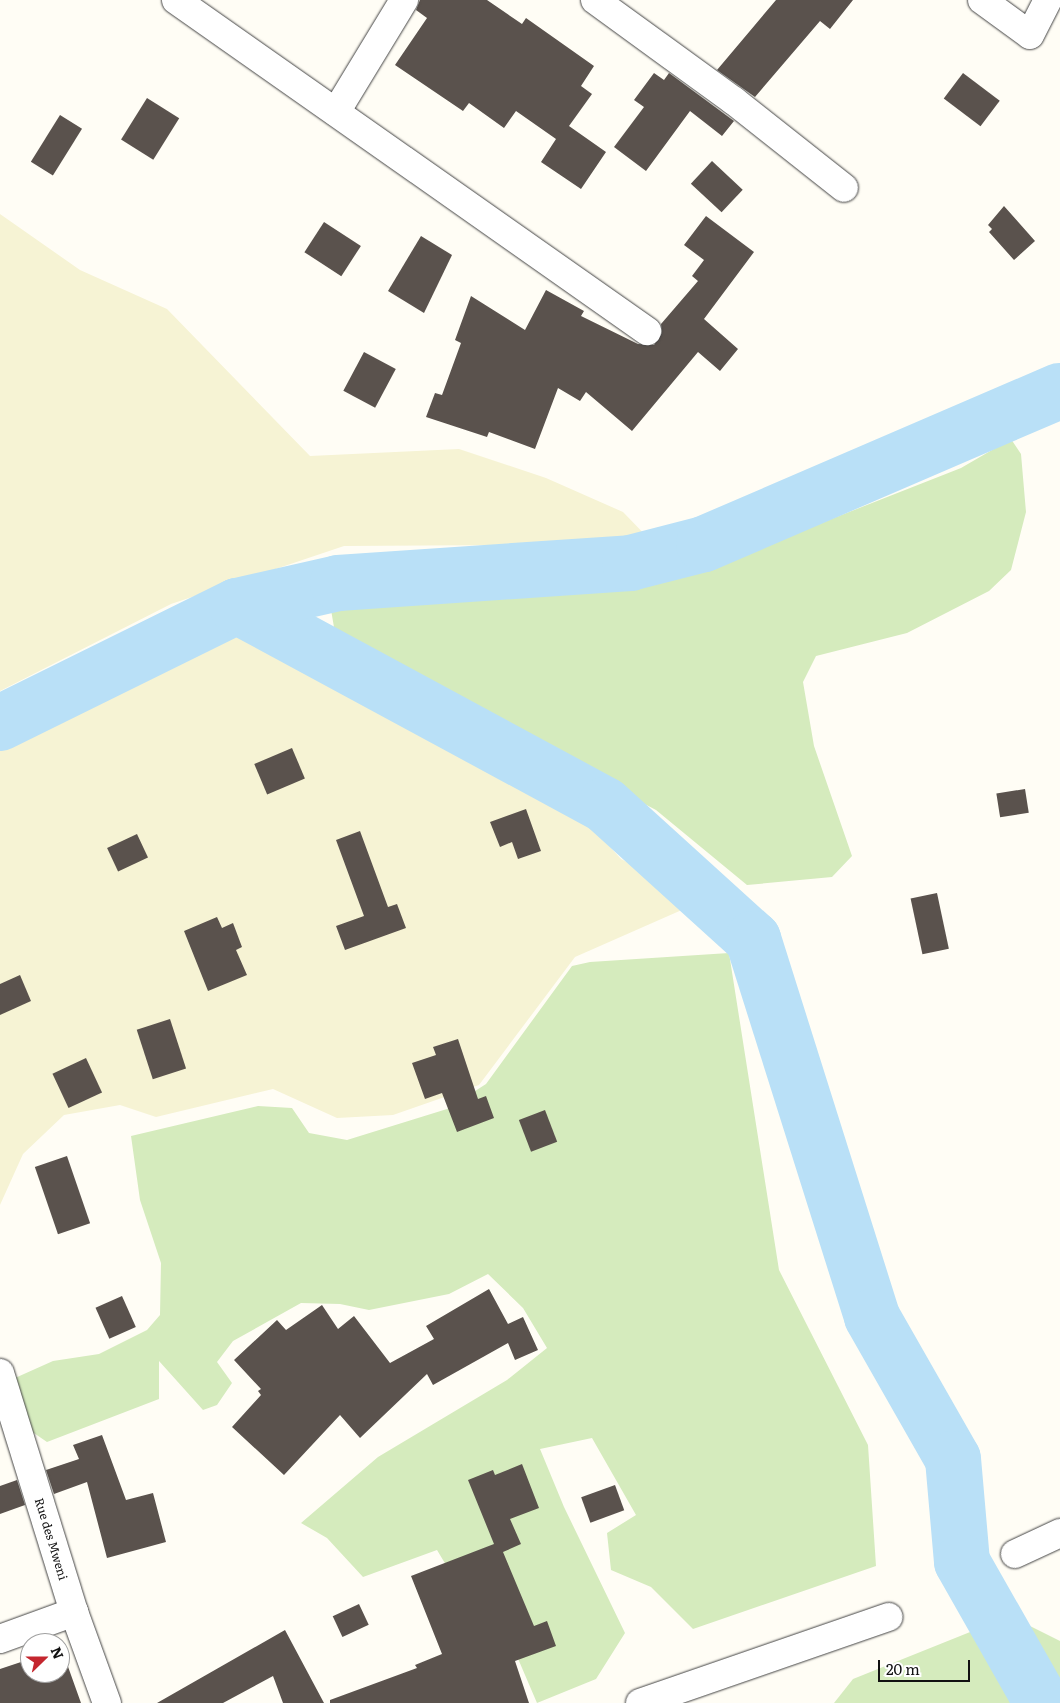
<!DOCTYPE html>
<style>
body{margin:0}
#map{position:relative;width:1060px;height:1703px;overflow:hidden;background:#fffdf5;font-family:Literata,serif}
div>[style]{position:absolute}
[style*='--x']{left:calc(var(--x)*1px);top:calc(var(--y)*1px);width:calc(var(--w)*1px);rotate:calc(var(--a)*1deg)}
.farmland>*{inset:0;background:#f6f3d4}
.green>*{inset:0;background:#d5ebbd}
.river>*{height:56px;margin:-28px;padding:0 28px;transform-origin:28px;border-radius:28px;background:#b9e0f7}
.building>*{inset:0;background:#5a524d;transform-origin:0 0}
.roads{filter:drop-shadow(0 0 1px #444) drop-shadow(0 0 1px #444)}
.minor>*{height:28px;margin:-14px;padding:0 14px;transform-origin:14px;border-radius:14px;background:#fff}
span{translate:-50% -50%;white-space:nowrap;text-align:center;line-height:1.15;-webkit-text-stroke:5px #fff;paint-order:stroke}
.street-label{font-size:12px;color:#111}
.north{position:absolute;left:20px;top:1633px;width:50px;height:50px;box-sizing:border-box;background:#fff;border:1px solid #a0a0a0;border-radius:50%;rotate:68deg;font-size:14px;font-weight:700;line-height:20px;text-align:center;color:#111}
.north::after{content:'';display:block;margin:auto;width:18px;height:22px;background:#c4262e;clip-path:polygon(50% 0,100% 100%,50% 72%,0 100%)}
.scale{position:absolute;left:878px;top:1660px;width:92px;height:22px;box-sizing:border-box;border:2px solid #111;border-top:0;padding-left:6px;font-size:15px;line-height:18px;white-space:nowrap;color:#111;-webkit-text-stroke:4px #fff;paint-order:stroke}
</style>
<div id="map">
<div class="farmland">
<i style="clip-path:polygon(0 214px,80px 270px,167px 309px,310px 456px,459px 449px,546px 478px,623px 512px,654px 544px,344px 546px,171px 604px,0 691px)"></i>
<i style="clip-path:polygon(268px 635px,296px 644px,370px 701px,429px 723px,580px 814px,621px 859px,673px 885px,684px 909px,575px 957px,479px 1085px,393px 1115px,337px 1118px,273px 1089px,156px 1117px,120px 1105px,64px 1115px,23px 1154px,0 1205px,0 741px,198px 641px)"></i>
</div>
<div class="green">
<i style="clip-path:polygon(1011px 439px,1021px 454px,1026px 512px,1011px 570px,989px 591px,907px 633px,816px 656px,803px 682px,814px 746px,852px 856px,832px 877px,747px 885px,656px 810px,354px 652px,335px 633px,330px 604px,630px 585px,699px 571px,961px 468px)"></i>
<i style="clip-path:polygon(729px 953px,779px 1270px,868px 1445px,876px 1566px,693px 1629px,651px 1587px,611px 1570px,607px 1533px,636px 1515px,592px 1438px,540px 1449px,564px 1507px,625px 1633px,596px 1679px,537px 1703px,501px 1619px,482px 1625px,437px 1550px,363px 1577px,327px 1538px,301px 1523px,378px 1457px,507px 1380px,547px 1348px,523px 1308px,488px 1274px,449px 1294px,369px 1310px,340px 1304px,301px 1303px,233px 1341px,217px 1362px,232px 1383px,217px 1405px,203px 1410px,159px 1361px,159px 1399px,47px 1442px,28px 1429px,15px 1378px,53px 1361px,99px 1354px,147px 1330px,160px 1315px,161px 1263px,140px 1200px,131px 1136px,258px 1106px,292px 1108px,309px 1133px,347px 1140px,447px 1109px,486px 1084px,572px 966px,590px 962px)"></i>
<i style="clip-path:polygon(1010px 1616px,1060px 1641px,1060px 1703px,834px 1703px,853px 1679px)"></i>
</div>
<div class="river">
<i style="--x:237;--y:606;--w:418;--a:28.4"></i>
<i style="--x:605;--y:805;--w:200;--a:42.2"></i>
<i style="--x:753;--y:939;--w:396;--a:72.5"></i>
<i style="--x:872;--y:1317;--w:163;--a:60.3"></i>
<i style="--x:953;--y:1459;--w:103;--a:85"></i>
<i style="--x:962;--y:1562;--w:162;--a:60.4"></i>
<i style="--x:0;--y:723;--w:264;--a:-26.3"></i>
<i style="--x:237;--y:606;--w:104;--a:-12.8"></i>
<i style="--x:338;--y:583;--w:293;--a:-3.9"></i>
<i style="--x:630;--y:563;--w:76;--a:-14.4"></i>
<i style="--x:704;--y:544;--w:387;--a:-23.3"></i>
</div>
<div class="building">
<i style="clip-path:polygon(420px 0,487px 0,522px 24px,526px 18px,594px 66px,581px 86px,592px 94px,569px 126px,606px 152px,581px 189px,541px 162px,556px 139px,516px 111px,504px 128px,469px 103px,463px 111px,395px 65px,427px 18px,416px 10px)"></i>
<i style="clip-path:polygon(776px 0,853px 0,830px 29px,820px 21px,755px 97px,717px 70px)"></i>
<i style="clip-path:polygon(654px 73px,664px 80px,669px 73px,734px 121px,722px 136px,690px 111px,646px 171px,614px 147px,644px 107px,634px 100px)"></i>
<i style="left:963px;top:73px;width:46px;height:32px;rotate:37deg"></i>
<i style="left:147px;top:98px;width:38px;height:49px;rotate:32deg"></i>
<i style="left:60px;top:115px;width:26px;height:55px;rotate:32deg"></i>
<i style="left:712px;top:161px;width:42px;height:31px;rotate:43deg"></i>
<i style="clip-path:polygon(1004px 206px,1035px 241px,1014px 260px,989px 232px,992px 229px,988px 225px)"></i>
<i style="clip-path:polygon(706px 216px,754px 252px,704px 319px,738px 349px,720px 371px,698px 352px,632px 431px,586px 392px,580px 401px,558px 388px,535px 449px,489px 432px,487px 437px,426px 417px,435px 393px,442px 395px,461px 343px,455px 340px,471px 296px,525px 330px,546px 290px,584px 311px,581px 316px,638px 344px,654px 345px,662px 333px,661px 324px,698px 281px,692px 276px,704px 260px,684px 245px)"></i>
<i style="left:324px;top:222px;width:44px;height:36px;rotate:33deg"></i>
<i style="clip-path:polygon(421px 236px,452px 255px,424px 313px,388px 291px)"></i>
<i style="left:364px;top:352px;width:36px;height:44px;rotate:28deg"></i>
<i style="left:292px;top:748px;width:33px;height:41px;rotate:67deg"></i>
<i style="left:1025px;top:789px;width:24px;height:29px;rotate:81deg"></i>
<i style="clip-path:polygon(526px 809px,541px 851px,518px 859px,512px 842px,500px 847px,490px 822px)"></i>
<i style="clip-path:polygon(360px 831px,388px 907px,397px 904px,406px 928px,345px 950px,336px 926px,364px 916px,336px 840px)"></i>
<i style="left:137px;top:834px;width:26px;height:33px;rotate:65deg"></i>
<i style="left:937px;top:893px;width:57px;height:27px;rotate:78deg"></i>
<i style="clip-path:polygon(217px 917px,222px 928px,233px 923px,242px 947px,236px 950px,247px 975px,208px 991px,184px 931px)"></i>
<i style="clip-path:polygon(20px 975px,31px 1001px,0 1015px,0 984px)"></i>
<i style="left:170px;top:1019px;width:52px;height:35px;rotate:72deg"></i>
<i style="clip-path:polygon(458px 1039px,478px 1099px,486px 1096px,494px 1118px,457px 1132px,442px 1093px,425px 1099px,412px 1063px,436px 1055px,433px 1047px)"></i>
<i style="left:86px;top:1058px;width:38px;height:37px;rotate:65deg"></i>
<i style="left:545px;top:1110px;width:34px;height:28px;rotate:69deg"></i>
<i style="left:67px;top:1156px;width:71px;height:34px;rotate:71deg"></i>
<i style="clip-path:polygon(489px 1289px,508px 1324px,523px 1317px,538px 1350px,515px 1360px,508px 1343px,433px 1385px,427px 1374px,360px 1438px,340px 1415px,284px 1475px,232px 1427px,261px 1395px,258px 1391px,261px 1389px,234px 1360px,277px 1320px,286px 1330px,322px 1305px,338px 1329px,354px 1316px,390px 1363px,434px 1339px,426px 1326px)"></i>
<i style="left:122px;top:1296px;width:34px;height:29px;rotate:66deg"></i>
<i style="clip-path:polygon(102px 1435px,126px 1500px,153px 1493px,166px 1542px,107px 1558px,87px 1482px,54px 1494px,46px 1470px,79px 1459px,73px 1445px)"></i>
<i style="clip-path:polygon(522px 1464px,539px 1508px,510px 1519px,521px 1544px,503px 1552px,534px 1626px,547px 1621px,556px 1646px,515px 1661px,529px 1703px,330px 1703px,330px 1700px,417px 1668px,415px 1665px,442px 1654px,411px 1576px,494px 1544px,468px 1480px,493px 1470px,495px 1475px)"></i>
<i style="clip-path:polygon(17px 1480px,25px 1505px,0 1514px,0 1486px)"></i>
<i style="left:615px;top:1485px;width:27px;height:36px;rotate:70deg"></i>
<i style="left:359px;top:1604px;width:23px;height:29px;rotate:65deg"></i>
<i style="clip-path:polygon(285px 1630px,324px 1703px,283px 1703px,273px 1676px,223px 1703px,157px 1703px)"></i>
<i style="clip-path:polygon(61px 1647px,81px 1703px,0 1703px,0 1669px,30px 1659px,30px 1673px,60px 1673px)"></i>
</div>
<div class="roads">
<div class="minor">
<i style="--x:176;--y:0;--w:576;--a:35.1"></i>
<i style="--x:595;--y:0;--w:172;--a:36"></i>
<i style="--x:734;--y:101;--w:140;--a:38.3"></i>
<i style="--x:982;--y:0;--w:59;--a:36.1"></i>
<i style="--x:1030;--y:35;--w:39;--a:-63"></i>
<i style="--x:336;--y:112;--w:131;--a:-58.7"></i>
<i style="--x:0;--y:1373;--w:250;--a:72.8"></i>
<i style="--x:74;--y:1612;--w:97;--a:70.1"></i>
<i style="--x:1015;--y:1554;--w:50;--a:-25"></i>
<i style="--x:0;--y:1639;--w:79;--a:-20"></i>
<i style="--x:640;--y:1703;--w:263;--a:-19.1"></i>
</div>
</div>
<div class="street-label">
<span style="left:51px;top:1539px;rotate:73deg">Rue des Mweni</span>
</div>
<div class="north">N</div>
<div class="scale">20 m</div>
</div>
